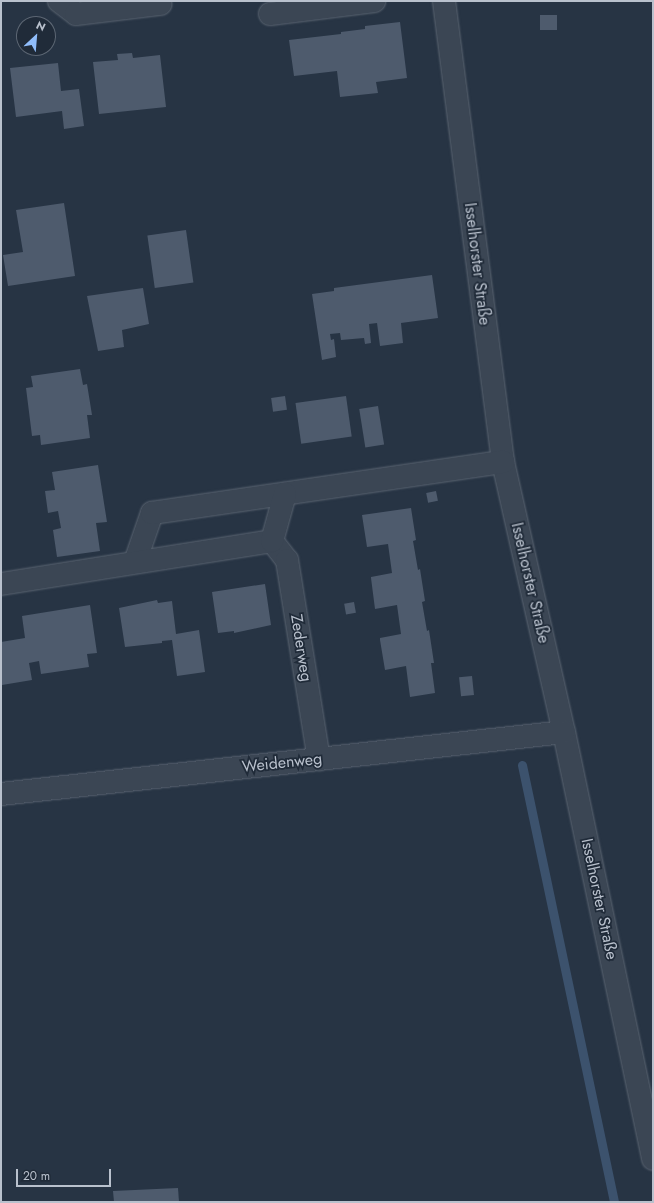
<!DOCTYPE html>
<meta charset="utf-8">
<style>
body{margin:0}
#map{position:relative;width:654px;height:1203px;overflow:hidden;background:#273444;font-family:Jost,sans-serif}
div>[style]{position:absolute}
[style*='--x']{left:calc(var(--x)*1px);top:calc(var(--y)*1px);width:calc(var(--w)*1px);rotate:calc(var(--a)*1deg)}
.stream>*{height:9px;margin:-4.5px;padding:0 4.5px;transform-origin:4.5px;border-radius:4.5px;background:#3c526d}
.building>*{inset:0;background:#4e5b6d;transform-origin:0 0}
.roads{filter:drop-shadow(0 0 1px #5a6471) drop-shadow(0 0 1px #5a6471)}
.minor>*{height:22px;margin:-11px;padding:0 11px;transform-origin:11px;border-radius:11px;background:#3b4654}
span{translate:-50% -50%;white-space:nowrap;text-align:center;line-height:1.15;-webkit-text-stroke:3.5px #202b39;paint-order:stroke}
.street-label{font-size:16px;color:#b9c1cd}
.frame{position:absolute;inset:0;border:2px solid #b9c1cd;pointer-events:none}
.north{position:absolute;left:16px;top:16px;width:40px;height:40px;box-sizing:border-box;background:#202b39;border:1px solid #5d6774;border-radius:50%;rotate:26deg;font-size:11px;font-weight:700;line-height:16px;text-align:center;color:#b9c1cd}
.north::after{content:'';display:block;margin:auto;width:14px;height:18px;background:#90bdfb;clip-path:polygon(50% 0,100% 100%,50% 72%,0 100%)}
.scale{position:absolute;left:16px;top:1169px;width:95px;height:18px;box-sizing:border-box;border:2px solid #b9c1cd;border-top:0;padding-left:5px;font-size:12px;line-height:14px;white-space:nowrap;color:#b9c1cd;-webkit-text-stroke:3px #202b39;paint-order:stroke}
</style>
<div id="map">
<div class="stream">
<i style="--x:522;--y:765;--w:447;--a:78.1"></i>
</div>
<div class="building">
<i style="left:540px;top:15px;width:17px;height:15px"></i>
<i style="clip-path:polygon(400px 22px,407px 78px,376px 82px,378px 93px,340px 97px,337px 71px,294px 76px,289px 40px,341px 34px,341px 32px,365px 29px,365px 26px)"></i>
<i style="clip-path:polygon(132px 53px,133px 58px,160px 55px,166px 107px,99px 114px,93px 62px,118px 60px,117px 54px)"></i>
<i style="clip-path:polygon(58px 63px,61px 91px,79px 89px,84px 126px,64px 129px,62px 111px,16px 117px,10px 68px)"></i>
<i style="clip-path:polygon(64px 203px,75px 276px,8px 286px,3px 255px,23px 252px,16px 210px)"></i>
<i style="left:186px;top:230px;width:53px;height:39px;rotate:82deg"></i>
<i style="clip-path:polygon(432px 275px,438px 318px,401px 323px,403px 343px,380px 346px,377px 323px,369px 324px,371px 343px,365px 344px,364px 338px,341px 340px,340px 333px,330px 334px,331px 340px,334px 339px,336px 357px,322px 360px,312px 294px,334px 291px,334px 288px)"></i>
<i style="clip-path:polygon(143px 288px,149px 324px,122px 330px,124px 347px,98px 351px,87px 296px)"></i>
<i style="clip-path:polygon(80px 369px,83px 385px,87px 384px,92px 415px,87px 415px,90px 438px,41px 445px,40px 435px,32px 436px,26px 388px,33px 387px,31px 376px)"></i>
<i style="left:285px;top:396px;width:14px;height:14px;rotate:82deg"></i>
<i style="left:346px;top:396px;width:41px;height:51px;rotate:82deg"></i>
<i style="left:378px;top:406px;width:39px;height:19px;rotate:81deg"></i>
<i style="clip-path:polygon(98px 465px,107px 522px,96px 523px,100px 551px,57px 557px,53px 530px,61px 528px,58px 511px,48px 513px,45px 491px,55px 490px,52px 472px)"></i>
<i style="left:436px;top:491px;width:10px;height:10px;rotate:79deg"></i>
<i style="clip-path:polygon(411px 508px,416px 540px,413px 541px,418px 570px,420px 569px,425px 601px,422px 602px,427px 631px,429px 630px,434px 663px,431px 663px,435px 693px,410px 697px,406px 666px,385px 670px,380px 640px,380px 638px,401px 634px,397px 605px,375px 609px,371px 578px,371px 577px,392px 573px,388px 544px,367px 547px,362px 515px)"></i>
<i style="clip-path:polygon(265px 584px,271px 625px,234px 633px,234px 631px,218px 633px,212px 592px)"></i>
<i style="clip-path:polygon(157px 600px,158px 603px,172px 601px,176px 634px,199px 630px,205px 672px,177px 676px,172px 640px,162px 641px,162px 643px,125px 647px,119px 608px)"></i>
<i style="left:354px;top:602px;width:11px;height:10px;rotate:80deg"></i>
<i style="clip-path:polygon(90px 605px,97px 653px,87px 654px,89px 667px,41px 674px,39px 661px,29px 663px,32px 680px,2px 685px,1px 642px,25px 638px,22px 616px)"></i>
<i style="left:472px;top:676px;width:19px;height:13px;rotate:84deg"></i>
<i style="clip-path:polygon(178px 1188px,179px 1202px,114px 1202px,113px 1191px)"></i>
</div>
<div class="roads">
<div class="minor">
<i style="--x:59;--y:1;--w:21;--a:37"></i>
<i style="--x:76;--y:14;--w:85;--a:-6.8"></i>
<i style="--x:444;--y:1;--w:465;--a:82.7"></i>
<i style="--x:503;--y:462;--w:277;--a:77.3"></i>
<i style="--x:564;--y:732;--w:436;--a:78.2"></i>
<i style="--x:270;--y:14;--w:105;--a:-7.1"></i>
<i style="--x:272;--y:541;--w:24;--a:52"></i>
<i style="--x:287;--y:560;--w:202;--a:80.9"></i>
<i style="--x:135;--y:562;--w:52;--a:-70.9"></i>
<i style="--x:152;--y:513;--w:355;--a:-8.3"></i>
<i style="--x:1;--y:584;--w:274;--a:-9"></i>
<i style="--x:272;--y:541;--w:49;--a:-74.5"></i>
<i style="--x:1;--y:794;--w:566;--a:-6.28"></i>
</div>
</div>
<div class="street-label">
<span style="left:477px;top:264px;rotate:83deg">Isselhorster Straße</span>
<span style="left:530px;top:583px;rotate:77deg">Isselhorster Straße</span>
<span style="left:301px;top:648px;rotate:81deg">Zederweg</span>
<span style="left:282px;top:763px;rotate:-6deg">Weidenweg</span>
<span style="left:599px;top:899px;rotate:78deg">Isselhorster Straße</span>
</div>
<div class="frame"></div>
<div class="north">N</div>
<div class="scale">20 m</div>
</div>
